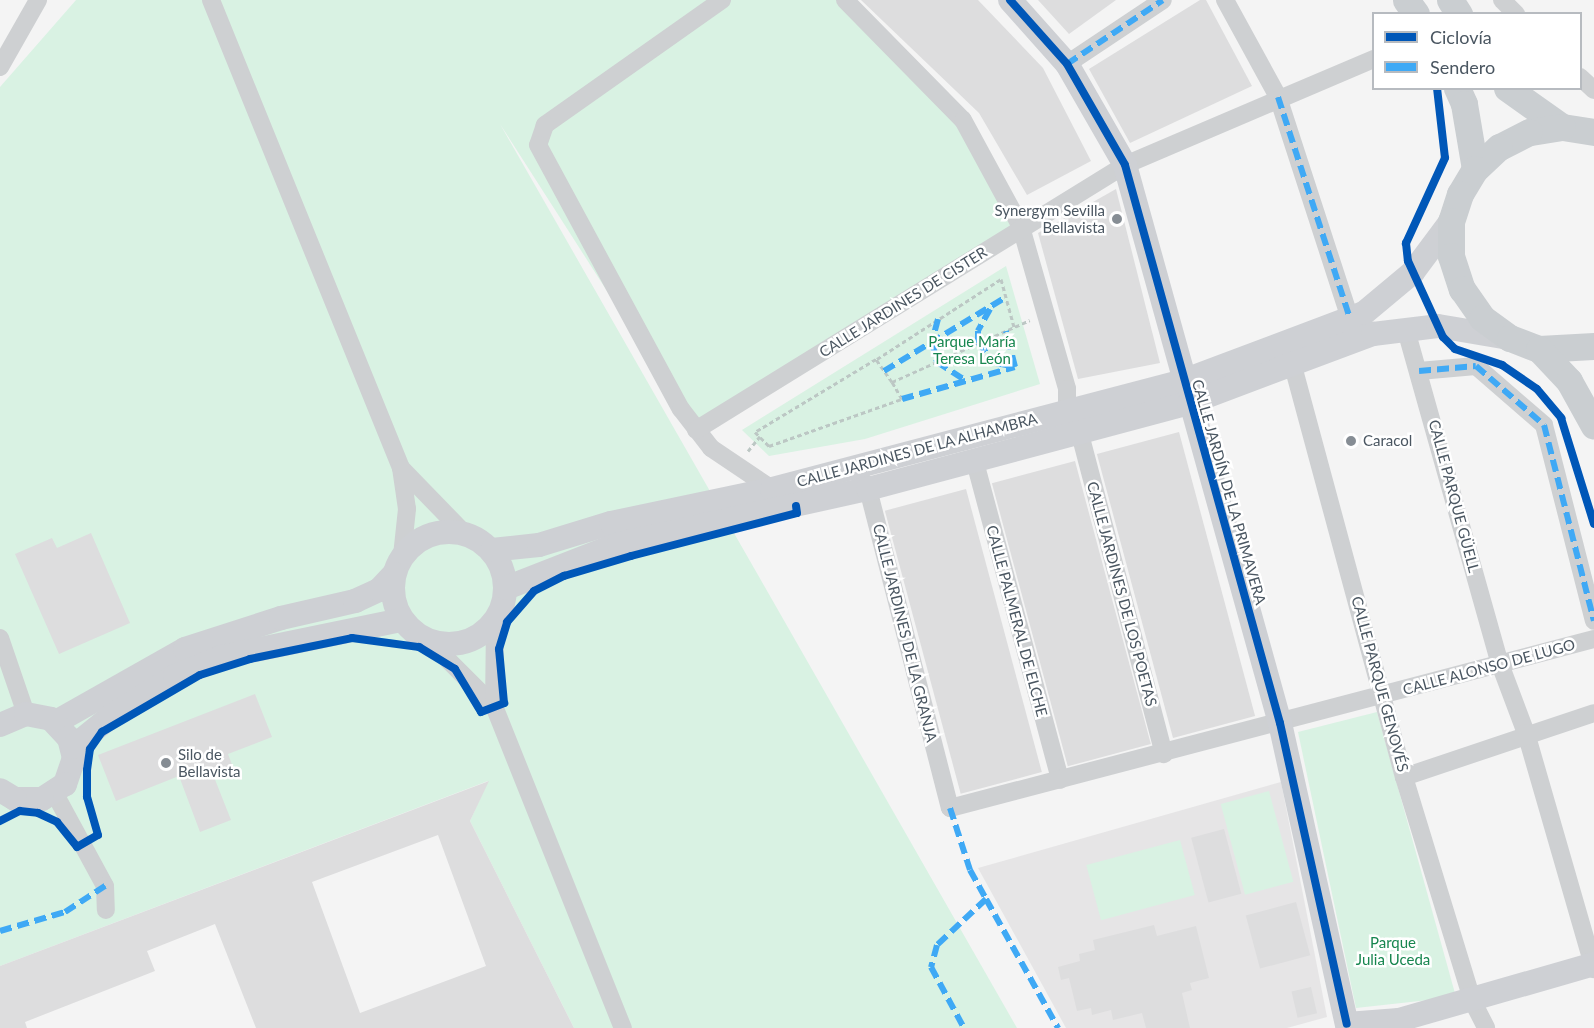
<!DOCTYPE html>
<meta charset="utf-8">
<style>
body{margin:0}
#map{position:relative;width:1594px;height:1028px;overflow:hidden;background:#f4f4f4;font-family:Lato,sans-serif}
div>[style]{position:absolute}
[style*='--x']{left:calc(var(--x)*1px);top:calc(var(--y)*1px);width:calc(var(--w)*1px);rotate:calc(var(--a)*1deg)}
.education>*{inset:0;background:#e6e5e6}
.green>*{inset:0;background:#d9f2e3;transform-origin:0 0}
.building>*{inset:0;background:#ddddde;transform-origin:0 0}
.path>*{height:3px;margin-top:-1.5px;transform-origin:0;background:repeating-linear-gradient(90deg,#bcc7c4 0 4.5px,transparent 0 7.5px)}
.street>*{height:18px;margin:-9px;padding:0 9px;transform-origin:9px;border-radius:9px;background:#ced0d2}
.secondary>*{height:24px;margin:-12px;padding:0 12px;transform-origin:12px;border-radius:12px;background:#ced0d4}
.secondary>.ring{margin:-12px;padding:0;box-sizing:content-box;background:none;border:24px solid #ced0d4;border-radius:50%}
.primary>*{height:27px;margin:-13.5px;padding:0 13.5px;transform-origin:13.5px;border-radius:13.5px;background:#caced1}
.quiet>*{height:6px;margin-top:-3px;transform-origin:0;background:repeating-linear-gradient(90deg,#3fa9f5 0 12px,transparent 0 18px)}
.cycleway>*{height:8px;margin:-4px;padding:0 4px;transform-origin:4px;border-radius:4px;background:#0057b8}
.dots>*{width:16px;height:16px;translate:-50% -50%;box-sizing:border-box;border:3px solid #fff;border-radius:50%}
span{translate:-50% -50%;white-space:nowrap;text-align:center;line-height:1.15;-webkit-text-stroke:5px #fff;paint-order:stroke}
.poi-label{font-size:15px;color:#4a5661}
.right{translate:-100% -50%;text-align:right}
.left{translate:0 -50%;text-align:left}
.street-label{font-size:15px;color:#4a5661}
.park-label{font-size:15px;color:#17864f}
.legend{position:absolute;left:1372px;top:12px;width:210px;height:78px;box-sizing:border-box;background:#fff;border:2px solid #b7bbc0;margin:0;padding:8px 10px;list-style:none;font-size:18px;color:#4a5661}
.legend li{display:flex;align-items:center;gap:12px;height:30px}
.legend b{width:30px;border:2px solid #b7bbc0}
</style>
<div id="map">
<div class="education">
<i style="clip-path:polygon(1281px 782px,1327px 1017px,1287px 1028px,1066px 1028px,978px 868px)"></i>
</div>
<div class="green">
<i style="clip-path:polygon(76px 0,845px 0,963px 120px,1021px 227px,696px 430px,500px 124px,1017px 1028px,574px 1028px,470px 821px,488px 781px,0 966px,0 87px)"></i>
<i style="clip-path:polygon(1006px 266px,1040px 384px,865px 439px,769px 456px,742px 430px)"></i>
<i style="clip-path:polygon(1377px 712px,1456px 997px,1356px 1008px,1298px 732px)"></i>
<i style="left:1269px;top:791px;width:94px;height:50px;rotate:75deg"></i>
<i style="left:1180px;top:840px;width:57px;height:97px;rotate:75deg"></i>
</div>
<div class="building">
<i style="clip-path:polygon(861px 0,978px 0,1043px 68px,1091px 161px,1027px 195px,979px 113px)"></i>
<i style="clip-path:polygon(1038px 0,1116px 0,1069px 34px)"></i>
<i style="clip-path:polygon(1200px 0,1206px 0,1252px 86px,1130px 143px,1089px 69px)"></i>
<i style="clip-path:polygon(1116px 189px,1160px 363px,1078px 379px,1038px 233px)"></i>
<i style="left:1179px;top:432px;width:294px;height:85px;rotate:75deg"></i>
<i style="left:1075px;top:461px;width:293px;height:86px;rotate:75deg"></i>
<i style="left:966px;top:489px;width:293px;height:84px;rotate:75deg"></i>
<i style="clip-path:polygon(91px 533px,130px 623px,59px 654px,15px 554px,52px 538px,57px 548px)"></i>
<i style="clip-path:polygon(255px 694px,272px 737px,228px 754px,234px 770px,214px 777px,231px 820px,200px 832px,179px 776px,116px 801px,98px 755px)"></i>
<i style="clip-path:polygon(evenodd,489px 781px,470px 821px,574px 1028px,256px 1028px,215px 924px,147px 951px,155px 971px,25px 1022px,27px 1028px,0 1028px,0 966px,489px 781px,438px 835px,486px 966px,360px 1013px,312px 882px,438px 835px)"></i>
<i style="left:1224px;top:829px;width:67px;height:34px;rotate:75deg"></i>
<i style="left:1296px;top:902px;width:55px;height:52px;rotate:75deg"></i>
<i style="clip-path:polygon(1154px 925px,1157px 936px,1196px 926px,1209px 978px,1190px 983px,1192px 990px,1182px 993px,1190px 1028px,1146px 1028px,1142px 1013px,1113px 1020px,1111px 1010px,1092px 1015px,1091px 1008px,1077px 1011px,1069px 978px,1061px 980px,1058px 967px,1080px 961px,1079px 954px,1095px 950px,1093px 940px)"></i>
<i style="left:1311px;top:987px;width:27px;height:20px;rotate:77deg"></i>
</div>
<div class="path">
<i style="--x:877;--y:359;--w:148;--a:-32.8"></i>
<i style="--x:1001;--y:279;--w:50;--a:74.8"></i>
<i style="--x:892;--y:382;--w:28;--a:-125"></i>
<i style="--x:876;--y:359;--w:141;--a:148.9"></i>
<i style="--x:755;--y:432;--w:20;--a:45"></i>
<i style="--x:769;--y:446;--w:141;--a:-19.5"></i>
<i style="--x:902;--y:399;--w:20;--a:-120"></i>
<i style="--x:892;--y:382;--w:151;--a:-24.2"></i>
<i style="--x:748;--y:451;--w:19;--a:-51"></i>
</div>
<div class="street">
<i style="--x:211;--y:0;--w:505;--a:67.9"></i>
<i style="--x:401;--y:468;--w:41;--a:81.7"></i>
<i style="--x:407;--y:509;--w:47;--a:96.1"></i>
<i style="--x:722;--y:0;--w:217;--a:144.8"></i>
<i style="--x:545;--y:125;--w:21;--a:109"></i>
<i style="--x:538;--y:145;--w:300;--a:61.6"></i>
<i style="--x:681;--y:409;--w:49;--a:52.4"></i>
<i style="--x:711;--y:448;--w:73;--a:33.9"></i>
<i style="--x:845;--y:0;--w:168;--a:45.5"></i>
<i style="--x:963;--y:120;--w:122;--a:61.5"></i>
<i style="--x:1021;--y:227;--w:168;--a:74.1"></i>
<i style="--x:1067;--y:389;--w:21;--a:90"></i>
<i style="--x:1225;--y:0;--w:111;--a:61.3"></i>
<i style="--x:1278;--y:97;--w:232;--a:72"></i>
<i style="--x:1502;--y:0;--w:20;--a:45"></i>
<i style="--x:1067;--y:64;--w:115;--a:-33.7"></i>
<i style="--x:0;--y:67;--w:77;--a:-60.4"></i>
<i style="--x:1580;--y:77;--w:19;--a:43"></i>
<i style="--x:1406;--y:330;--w:347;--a:74.3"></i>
<i style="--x:1500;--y:664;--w:74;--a:69.4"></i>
<i style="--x:1526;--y:733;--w:246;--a:73.9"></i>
<i style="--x:1293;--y:366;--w:426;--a:74.9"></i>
<i style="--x:1404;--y:777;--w:233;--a:73"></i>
<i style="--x:1472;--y:1000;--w:31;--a:63"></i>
<i style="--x:1419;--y:371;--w:57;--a:-5"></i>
<i style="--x:1476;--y:366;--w:90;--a:40.9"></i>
<i style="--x:1544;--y:425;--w:202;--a:75.7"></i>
<i style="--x:696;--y:430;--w:504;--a:-31.7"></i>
<i style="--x:1125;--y:165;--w:271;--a:-23.1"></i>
<i style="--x:1080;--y:434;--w:331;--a:75.3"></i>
<i style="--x:975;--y:462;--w:329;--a:75"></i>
<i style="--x:401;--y:468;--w:91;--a:45.9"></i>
<i style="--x:862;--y:480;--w:11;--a:56"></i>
<i style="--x:868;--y:489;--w:329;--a:75.6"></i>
<i style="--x:950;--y:808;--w:666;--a:-14.7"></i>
<i style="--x:0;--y:638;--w:80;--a:71.1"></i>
<i style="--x:430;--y:642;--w:91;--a:45"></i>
<i style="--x:494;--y:706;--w:347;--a:68.2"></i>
<i style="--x:494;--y:706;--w:84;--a:-89.3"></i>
<i style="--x:1404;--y:777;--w:200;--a:-18.6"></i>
<i style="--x:55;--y:794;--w:105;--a:61.5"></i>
<i style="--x:105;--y:886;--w:24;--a:88"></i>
</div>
<div class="secondary">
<i style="--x:1010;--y:0;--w:86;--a:48.3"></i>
<i style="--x:1067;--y:64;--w:116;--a:60.1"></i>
<i style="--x:1125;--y:165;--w:579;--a:74.48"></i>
<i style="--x:1280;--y:723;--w:308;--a:77.5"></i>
<i style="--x:1347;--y:1024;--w:52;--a:-4.4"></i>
<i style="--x:1399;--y:1020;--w:203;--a:-16"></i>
<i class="ring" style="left:393px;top:532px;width:88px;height:88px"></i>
<i style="--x:492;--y:550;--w:47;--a:-6.1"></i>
<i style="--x:539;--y:545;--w:75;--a:-17"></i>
<i style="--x:611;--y:523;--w:165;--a:-11.9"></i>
<i style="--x:772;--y:489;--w:425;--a:-14.7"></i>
<i style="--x:1183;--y:381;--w:193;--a:-20.6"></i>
<i style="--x:1364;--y:313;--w:64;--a:-39.9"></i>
<i style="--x:1413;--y:272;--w:64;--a:-53.3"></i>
<i style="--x:506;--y:588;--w:121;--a:-21.3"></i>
<i style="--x:619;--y:544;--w:255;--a:-12.5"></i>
<i style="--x:868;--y:489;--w:332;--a:-15"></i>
<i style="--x:1189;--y:403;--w:197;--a:-20.6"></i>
<i style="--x:1373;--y:334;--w:65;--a:-7"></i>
<i style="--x:1438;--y:326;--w:73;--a:9.5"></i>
<i style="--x:56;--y:722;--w:148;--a:-29.5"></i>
<i style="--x:185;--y:649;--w:101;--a:-17.9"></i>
<i style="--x:281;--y:618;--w:76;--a:-12.9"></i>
<i style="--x:355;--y:601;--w:26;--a:-25"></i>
<i style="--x:379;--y:590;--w:22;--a:-47"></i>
<i style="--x:0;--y:725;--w:28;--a:-23"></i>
<i style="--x:26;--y:714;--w:25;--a:11"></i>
<i style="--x:51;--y:719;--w:26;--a:47"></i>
<i style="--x:69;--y:738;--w:21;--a:76"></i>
<i style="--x:74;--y:758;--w:28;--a:109"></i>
<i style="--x:65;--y:784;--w:27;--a:147"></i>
<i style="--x:42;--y:799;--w:27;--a:180"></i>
<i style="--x:15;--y:799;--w:17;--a:-149"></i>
<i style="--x:73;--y:747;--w:48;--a:-39"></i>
<i style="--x:110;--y:717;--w:77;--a:-32.2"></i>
<i style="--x:175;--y:676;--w:50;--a:-22.4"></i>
<i style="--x:221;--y:657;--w:185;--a:-11.6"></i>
</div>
<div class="primary">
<i style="--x:1406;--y:0;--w:17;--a:54"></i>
<i style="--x:1450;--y:0;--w:17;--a:57"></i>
<i style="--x:1457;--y:88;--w:17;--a:66"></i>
<i style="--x:1464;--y:104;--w:66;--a:80.4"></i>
<i style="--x:1507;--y:88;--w:67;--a:35.3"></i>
<i style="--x:1594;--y:132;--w:32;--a:-171"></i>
<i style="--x:1562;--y:127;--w:33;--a:171"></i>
<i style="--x:1529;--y:132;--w:34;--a:153"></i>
<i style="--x:1499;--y:147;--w:33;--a:137"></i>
<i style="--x:1475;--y:169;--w:29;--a:121"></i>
<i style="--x:1460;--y:194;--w:28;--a:108"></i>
<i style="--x:1451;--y:221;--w:35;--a:90"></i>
<i style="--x:1451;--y:256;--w:35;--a:72"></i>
<i style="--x:1462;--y:289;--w:35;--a:55"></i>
<i style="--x:1482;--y:318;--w:34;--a:36"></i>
<i style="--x:1510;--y:338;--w:31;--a:21"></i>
<i style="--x:1539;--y:349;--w:55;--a:-3.1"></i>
<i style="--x:1539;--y:349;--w:44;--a:46.8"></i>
<i style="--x:1569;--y:381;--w:51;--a:60.9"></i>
</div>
<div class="quiet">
<i style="--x:1067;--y:64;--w:115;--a:-33.7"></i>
<i style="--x:1278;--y:97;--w:232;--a:72"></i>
<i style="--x:990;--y:309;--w:25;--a:119"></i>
<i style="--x:978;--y:331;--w:12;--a:90"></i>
<i style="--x:978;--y:343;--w:27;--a:48"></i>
<i style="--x:996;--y:363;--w:16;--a:11"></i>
<i style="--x:938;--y:319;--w:24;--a:105"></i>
<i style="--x:932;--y:342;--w:21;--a:76"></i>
<i style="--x:937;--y:362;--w:35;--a:33"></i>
<i style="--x:884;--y:371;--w:143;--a:-31.2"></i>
<i style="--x:1419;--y:371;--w:57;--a:-5"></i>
<i style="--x:1476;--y:366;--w:90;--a:40.9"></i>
<i style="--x:1544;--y:425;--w:202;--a:75.7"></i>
<i style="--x:902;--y:399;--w:117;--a:-15.8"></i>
<i style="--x:1015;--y:367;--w:37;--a:-104"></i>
<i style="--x:950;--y:808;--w:65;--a:72.1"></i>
<i style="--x:970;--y:870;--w:33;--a:61"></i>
<i style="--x:986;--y:899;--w:67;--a:136.8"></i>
<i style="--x:937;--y:945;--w:23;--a:105"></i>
<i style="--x:931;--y:967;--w:69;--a:61.6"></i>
<i style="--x:986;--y:899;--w:148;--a:60.8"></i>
<i style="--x:0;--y:931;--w:68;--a:-16.3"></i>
<i style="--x:65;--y:912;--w:48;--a:-33"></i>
</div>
<div class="cycleway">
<i style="--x:1010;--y:0;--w:86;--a:48.3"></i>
<i style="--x:1067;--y:64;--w:116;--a:60.1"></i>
<i style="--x:1125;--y:165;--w:579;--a:74.48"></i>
<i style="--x:1280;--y:723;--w:308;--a:77.5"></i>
<i style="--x:1437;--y:88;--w:70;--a:83.5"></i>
<i style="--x:1445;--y:158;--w:94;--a:114.6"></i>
<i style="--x:1406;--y:243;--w:18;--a:84"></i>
<i style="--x:1408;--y:261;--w:84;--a:65.3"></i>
<i style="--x:1443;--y:337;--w:17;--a:45"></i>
<i style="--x:1455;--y:349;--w:50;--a:18.8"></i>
<i style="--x:1502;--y:365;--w:42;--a:34.4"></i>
<i style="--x:1537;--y:389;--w:38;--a:50"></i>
<i style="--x:1561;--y:418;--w:111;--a:72.7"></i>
<i style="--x:0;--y:821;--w:22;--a:-27"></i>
<i style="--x:20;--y:811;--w:18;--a:6"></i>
<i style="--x:38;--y:813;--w:21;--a:25"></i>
<i style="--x:57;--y:822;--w:32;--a:51"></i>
<i style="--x:77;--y:847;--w:24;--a:-30"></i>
<i style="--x:98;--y:835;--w:40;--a:-106"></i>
<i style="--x:87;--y:797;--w:27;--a:-90"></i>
<i style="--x:87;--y:770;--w:21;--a:-82"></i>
<i style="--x:90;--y:749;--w:21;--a:-55"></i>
<i style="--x:102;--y:732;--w:113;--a:-30.2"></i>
<i style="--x:200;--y:675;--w:52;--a:-17.7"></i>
<i style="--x:250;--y:659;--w:104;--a:-11.6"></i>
<i style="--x:352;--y:638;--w:68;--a:7.7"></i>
<i style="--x:419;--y:647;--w:42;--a:31.4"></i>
<i style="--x:455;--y:669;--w:50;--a:58.8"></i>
<i style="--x:481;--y:712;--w:25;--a:-21"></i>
<i style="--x:504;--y:703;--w:54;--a:-95.3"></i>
<i style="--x:499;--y:649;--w:28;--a:-73"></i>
<i style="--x:507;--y:622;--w:41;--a:-48.9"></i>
<i style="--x:534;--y:591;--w:34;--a:-27"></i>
<i style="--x:564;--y:576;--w:70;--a:-16.6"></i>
<i style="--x:631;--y:556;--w:171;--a:-14.5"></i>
<i style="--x:797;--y:513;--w:7;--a:-98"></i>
</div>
<div class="dots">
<i style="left:1117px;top:219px;background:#868d94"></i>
<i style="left:1351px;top:441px;background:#868d94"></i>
<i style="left:166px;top:763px;background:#868d94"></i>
</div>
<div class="poi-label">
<span class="right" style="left:1105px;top:219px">Synergym Sevilla<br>Bellavista</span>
<span class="left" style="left:1363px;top:441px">Caracol</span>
<span class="left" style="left:178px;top:763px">Silo de<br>Bellavista</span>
</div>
<div class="street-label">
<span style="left:903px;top:302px;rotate:-32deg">CALLE JARDINES DE CISTER</span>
<span style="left:917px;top:450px;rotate:-15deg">CALLE JARDINES DE LA ALHAMBRA</span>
<span style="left:1229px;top:492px;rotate:74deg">CALLE JARDÍN DE LA PRIMAVERA</span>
<span style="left:1454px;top:496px;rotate:75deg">CALLE PARQUE GÜELL</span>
<span style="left:1122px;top:594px;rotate:75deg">CALLE JARDINES DE LOS POETAS</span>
<span style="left:1017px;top:621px;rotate:75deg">CALLE PALMERAL DE ELCHE</span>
<span style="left:905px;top:633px;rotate:76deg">CALLE JARDINES DE LA GRANJA</span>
<span style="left:1489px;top:667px;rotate:-15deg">CALLE ALONSO DE LUGO</span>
<span style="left:1380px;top:684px;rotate:75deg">CALLE PARQUE GENOVÉS</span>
</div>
<div class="park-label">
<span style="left:972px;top:350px">Parque María<br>Teresa León</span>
<span style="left:1393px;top:951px">Parque<br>Julia Uceda</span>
</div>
<ul class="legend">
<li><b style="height:8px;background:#0057b8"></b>Ciclovía</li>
<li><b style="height:8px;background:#3fa9f5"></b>Sendero</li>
</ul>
</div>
